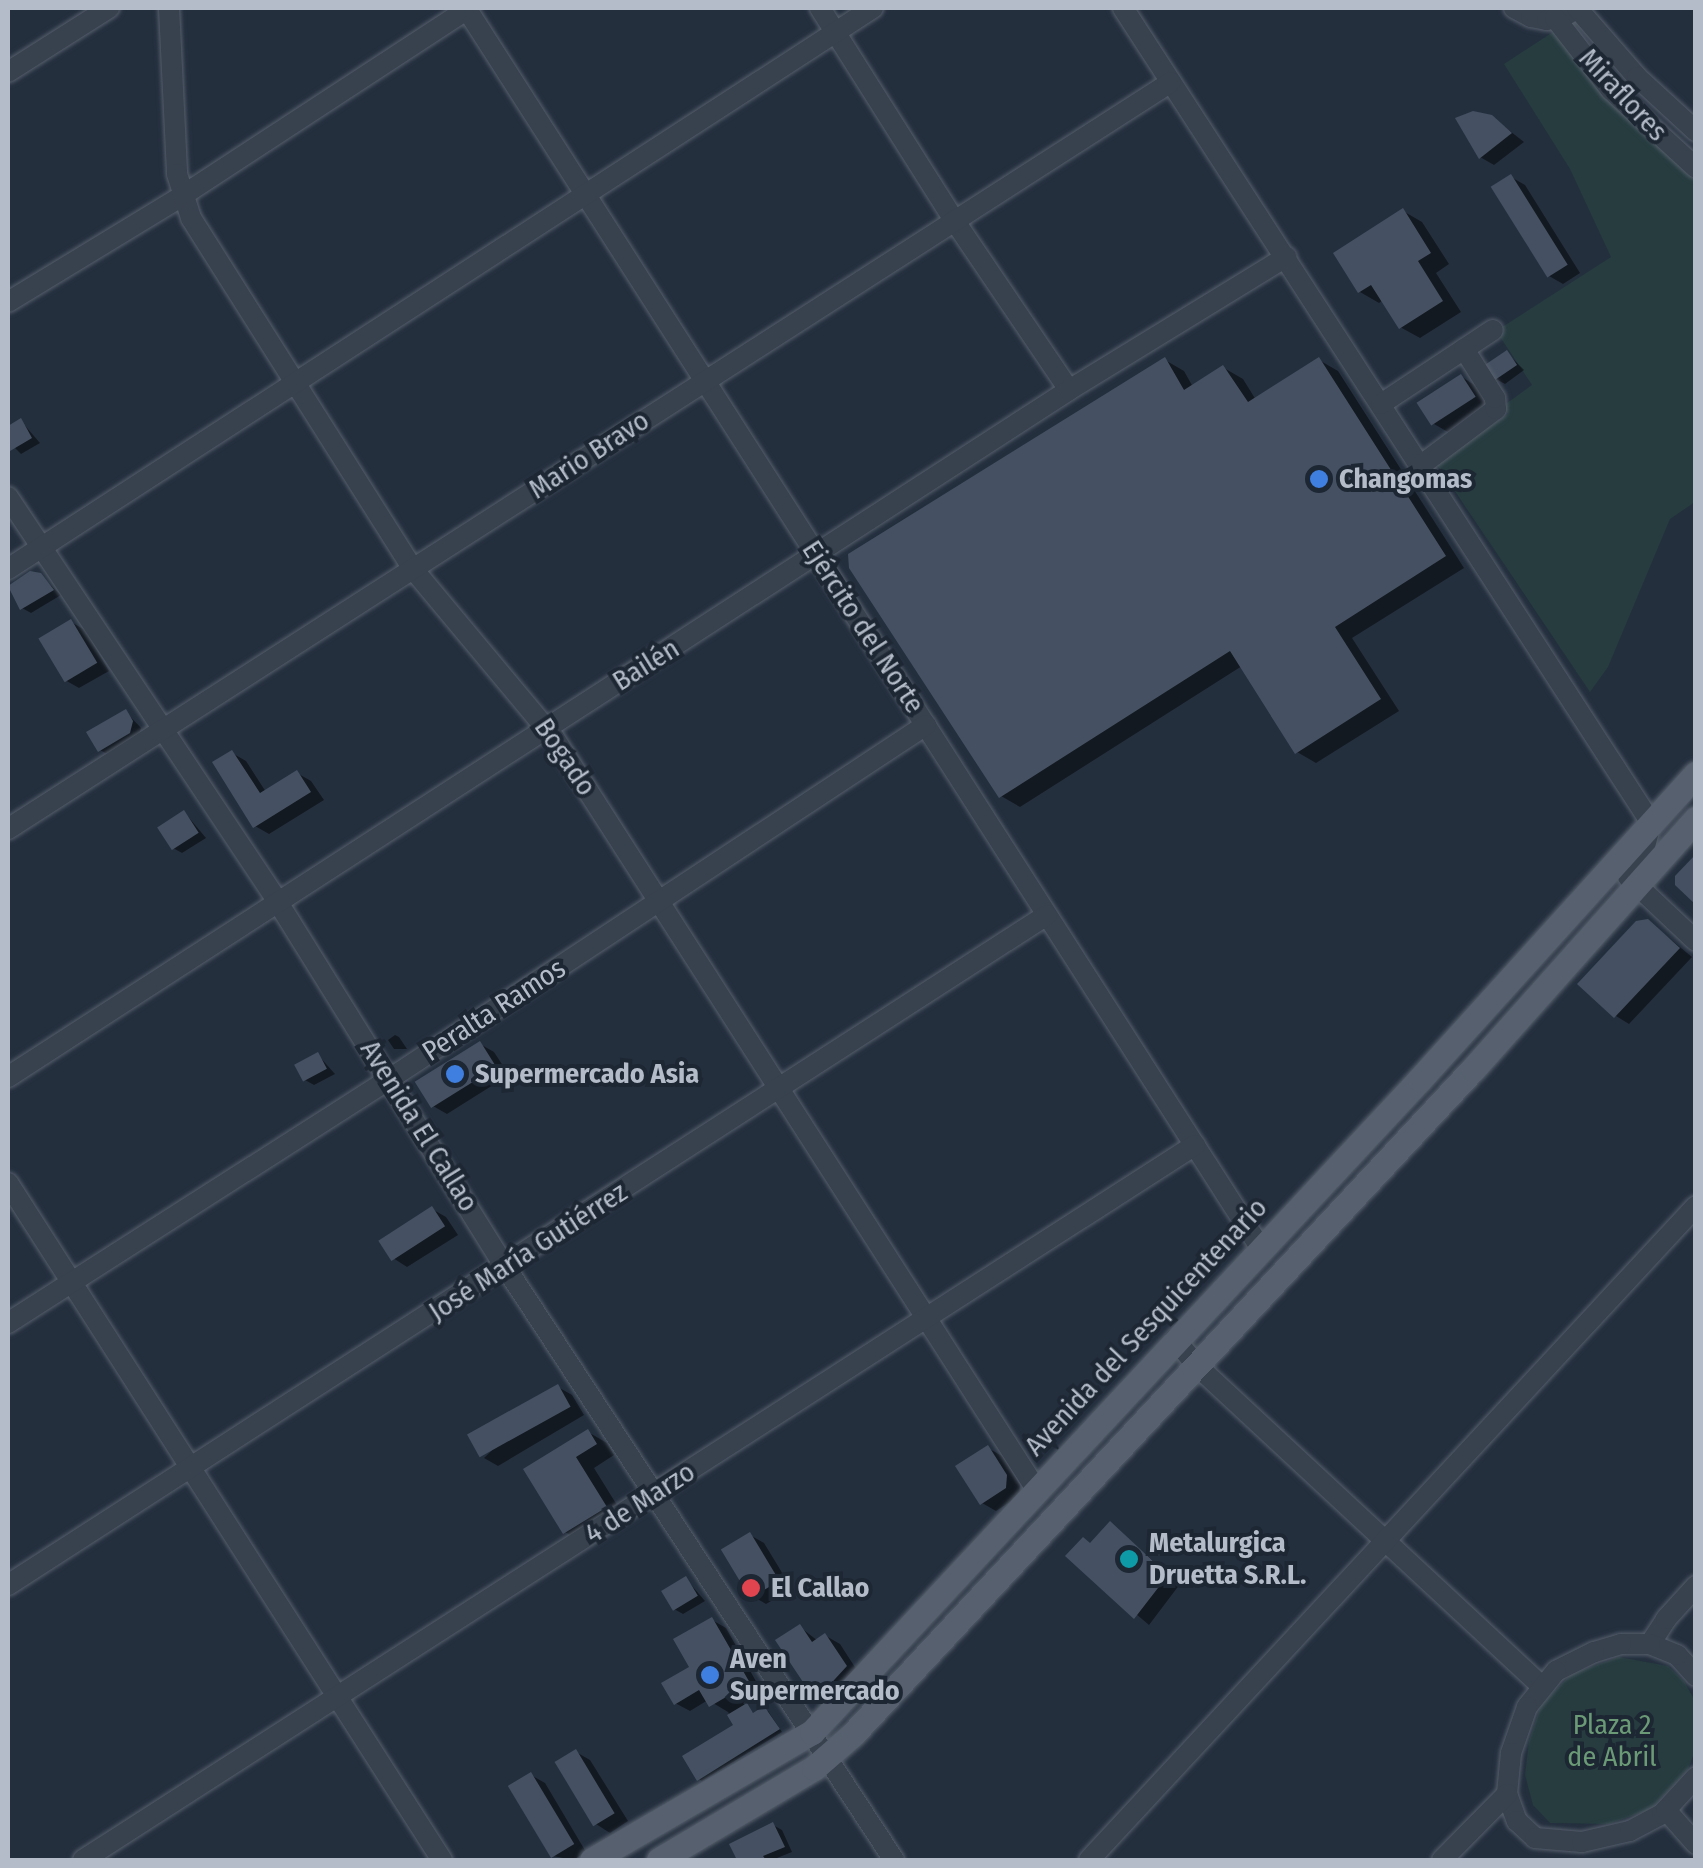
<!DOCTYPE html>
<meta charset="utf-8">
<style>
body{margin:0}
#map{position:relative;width:1703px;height:1868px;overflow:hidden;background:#242f3e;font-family:"Fira Sans Condensed",sans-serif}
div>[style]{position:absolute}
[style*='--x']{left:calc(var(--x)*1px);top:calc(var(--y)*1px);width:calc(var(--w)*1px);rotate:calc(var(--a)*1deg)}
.green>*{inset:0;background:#263c3f}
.shadow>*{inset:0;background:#0007}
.building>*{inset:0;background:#455162;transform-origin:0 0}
.roads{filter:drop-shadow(0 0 2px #565f6c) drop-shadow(0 0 2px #565f6c)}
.minor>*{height:20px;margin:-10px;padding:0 10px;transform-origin:10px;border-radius:10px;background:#38414e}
.major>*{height:25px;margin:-12.5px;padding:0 12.5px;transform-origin:12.5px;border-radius:12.5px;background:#56606e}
.dots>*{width:28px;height:28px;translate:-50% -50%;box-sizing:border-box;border:5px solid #1d2633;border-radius:50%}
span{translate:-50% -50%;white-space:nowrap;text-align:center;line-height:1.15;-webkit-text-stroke:8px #1d2633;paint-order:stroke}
.street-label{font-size:28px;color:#b4bcc9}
.poi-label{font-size:28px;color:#b4bcc9;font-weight:700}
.left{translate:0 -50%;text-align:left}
.park-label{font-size:28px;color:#6b9a76}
.frame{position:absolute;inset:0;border:10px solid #b4bcc9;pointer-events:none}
</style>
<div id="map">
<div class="green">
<i style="clip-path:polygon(1556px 30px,1630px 120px,1695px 181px,1695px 502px,1670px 519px,1608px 667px,1590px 692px,1436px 463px,1508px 414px,1503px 406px,1532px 385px,1496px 331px,1611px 257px,1570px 169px,1504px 64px)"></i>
<i style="clip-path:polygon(1619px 1657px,1668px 1666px,1684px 1681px,1695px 1701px,1695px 1751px,1688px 1769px,1651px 1809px,1609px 1824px,1550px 1823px,1533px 1805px,1525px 1775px,1529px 1741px,1541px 1705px,1571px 1674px)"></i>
</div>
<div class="shadow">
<i style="clip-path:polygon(1492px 117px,1524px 142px,1494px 165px,1480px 157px)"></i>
<i style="clip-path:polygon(1511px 177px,1525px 185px,1580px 273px,1563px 284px,1549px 276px)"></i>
<i style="clip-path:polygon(1403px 211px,1422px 222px,1449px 264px,1436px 273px,1461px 312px,1420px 338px,1400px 327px,1383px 300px,1379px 303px,1360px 292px)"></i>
<i style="clip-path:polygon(1507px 353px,1524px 370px,1505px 384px,1496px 379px)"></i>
<i style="clip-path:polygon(1165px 360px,1184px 371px,1193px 387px,1224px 368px,1243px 379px,1256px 400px,1319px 360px,1338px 371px,1464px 568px,1352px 638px,1399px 711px,1316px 763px,1297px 752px,1242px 666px,1020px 807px,1001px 796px)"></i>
<i style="clip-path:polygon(1462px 377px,1476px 386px,1489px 406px,1448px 432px,1434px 424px)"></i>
<i style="clip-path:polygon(21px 421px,40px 443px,21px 454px,8px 441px,8px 429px)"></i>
<i style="clip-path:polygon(40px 575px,61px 595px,31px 613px,22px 608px)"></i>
<i style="clip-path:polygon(71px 622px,85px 630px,109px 671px,79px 688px,65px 680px)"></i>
<i style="clip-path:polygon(126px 712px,141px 728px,138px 738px,109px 755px,100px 750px)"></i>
<i style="clip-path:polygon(232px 753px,246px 761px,266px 792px,297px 773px,311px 781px,324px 800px,269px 834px,255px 826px)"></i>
<i style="clip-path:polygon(185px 813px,206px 838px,182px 853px,173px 848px)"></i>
<i style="clip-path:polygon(1648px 921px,1692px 957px,1629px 1024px,1616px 1016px)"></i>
<i style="clip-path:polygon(395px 1035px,399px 1037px,407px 1049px,394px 1049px,388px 1040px)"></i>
<i style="clip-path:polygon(480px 1044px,494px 1052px,509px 1075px,447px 1114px,433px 1106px)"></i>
<i style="clip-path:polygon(318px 1055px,335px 1074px,314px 1085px,305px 1080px)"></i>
<i style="clip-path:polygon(432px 1209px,446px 1217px,458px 1235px,407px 1267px,393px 1258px)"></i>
<i style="clip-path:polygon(558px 1387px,572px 1395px,584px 1415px,498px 1466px,484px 1458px)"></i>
<i style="clip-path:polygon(588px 1432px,607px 1443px,614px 1455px,594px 1468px,625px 1518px,584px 1543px,565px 1532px,527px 1470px)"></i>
<i style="clip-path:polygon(988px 1448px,1002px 1456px,1020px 1485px,1019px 1496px,996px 1511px,982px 1503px)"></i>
<i style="clip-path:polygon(1111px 1524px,1180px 1584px,1149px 1625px,1068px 1556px,1092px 1544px)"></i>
<i style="clip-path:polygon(750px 1535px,764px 1543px,792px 1589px,766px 1604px,752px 1596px)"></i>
<i style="clip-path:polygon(686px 1579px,705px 1601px,683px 1614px,674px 1609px)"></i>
<i style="clip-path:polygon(712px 1620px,726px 1628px,762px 1692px,743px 1703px,755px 1715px,768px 1711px,782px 1732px,702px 1781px,699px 1779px,737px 1726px,728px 1712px,708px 1700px,690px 1711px,675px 1703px)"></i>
<i style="clip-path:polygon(800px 1627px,818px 1641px,826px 1636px,840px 1644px,860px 1675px,839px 1698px,809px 1686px)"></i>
<i style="clip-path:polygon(576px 1752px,590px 1760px,628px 1821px,610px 1833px,596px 1824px)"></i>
<i style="clip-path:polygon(531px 1775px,545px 1783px,586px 1852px,573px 1860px,553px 1856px)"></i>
<i style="clip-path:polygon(773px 1825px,782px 1830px,792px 1852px,772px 1860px,739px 1860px,732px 1845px)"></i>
</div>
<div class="building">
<i style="clip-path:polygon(1473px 111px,1492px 115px,1512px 133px,1479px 159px,1455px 118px)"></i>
<i style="left:1511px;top:174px;width:107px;height:24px;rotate:58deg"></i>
<i style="clip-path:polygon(1403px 208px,1431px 253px,1418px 261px,1443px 301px,1399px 329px,1371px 285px,1358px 293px,1333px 253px)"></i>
<i style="left:1507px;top:350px;width:18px;height:29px;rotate:56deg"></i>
<i style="clip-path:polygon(1165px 357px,1184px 390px,1223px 365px,1248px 402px,1319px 357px,1446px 556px,1335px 627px,1381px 699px,1295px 754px,1230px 651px,999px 798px,849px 568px,848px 554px)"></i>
<i style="left:1461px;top:374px;width:27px;height:53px;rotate:57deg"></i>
<i style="clip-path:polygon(21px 418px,32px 438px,10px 451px,8px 426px)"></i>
<i style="clip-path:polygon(30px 571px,41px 573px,54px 590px,20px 610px,8px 586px)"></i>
<i style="left:71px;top:619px;width:51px;height:38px;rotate:59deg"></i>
<i style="clip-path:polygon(126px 709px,133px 721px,130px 733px,98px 752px,86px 732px)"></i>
<i style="clip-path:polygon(232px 750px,260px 793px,297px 770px,311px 792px,253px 828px,212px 762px)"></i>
<i style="left:184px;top:810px;width:27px;height:32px;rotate:57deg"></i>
<i style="clip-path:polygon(1696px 854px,1696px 905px,1675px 885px,1675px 876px)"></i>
<i style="clip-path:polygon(1648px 919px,1680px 948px,1614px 1018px,1577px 984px,1636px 921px)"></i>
<i style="left:480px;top:1041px;width:31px;height:77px;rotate:58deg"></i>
<i style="left:318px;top:1052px;width:19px;height:27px;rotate:62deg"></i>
<i style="left:432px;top:1206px;width:24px;height:64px;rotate:57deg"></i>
<i style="left:558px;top:1384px;width:26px;height:104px;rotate:61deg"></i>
<i style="clip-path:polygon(588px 1429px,597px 1444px,576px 1457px,607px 1507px,563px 1534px,523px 1469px)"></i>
<i style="clip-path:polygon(988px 1445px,1007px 1475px,1006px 1488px,980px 1505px,955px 1466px)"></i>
<i style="clip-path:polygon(1110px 1521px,1168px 1575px,1134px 1619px,1065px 1556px,1083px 1537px,1090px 1543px)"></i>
<i style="left:750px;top:1532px;width:57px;height:34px;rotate:59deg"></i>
<i style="left:686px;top:1576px;width:23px;height:29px;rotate:59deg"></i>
<i style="clip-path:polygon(712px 1617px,750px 1683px,709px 1707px,699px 1690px,674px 1705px,661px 1683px,689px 1667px,673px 1639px)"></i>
<i style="clip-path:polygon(800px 1624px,812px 1642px,825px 1633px,847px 1666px,824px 1691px,807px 1688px,775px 1640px)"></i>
<i style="clip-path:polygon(747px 1703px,753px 1713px,764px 1706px,780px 1729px,697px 1781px,682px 1756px,733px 1725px,727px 1715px)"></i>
<i style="left:576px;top:1749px;width:75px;height:25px;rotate:59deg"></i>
<i style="left:531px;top:1772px;width:84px;height:27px;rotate:59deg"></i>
<i style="clip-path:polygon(773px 1822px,785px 1847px,763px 1856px,766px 1860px,737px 1860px,729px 1844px)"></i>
</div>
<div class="roads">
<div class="minor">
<i style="--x:169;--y:8;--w:166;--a:87.2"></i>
<i style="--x:177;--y:174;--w:46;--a:72.3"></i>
<i style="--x:191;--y:218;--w:415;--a:57.7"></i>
<i style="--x:413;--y:569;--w:220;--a:50.2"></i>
<i style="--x:554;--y:738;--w:892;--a:57.31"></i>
<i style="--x:466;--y:8;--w:1472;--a:57.35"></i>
<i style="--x:820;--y:8;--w:251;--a:57.7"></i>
<i style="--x:954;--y:220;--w:205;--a:55.9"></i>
<i style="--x:1123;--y:8;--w:971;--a:57.06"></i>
<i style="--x:1651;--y:823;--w:64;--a:104.5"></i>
<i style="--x:1514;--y:8;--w:19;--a:28"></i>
<i style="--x:1531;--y:17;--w:16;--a:11"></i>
<i style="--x:1547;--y:20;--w:22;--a:-16"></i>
<i style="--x:1577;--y:8;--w:91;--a:49"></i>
<i style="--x:1637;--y:77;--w:80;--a:42.5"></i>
<i style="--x:1555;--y:18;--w:91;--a:52.1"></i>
<i style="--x:1611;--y:90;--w:115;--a:42.5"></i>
<i style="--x:8;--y:72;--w:120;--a:-32.4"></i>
<i style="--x:8;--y:302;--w:204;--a:-31.3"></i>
<i style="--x:182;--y:196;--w:343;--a:-33.2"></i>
<i style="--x:1381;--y:404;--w:134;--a:-33.5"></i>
<i style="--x:1420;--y:466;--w:95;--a:-36.9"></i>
<i style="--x:1496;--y:409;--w:11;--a:-95"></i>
<i style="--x:1495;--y:398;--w:58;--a:-122.3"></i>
<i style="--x:8;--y:497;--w:489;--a:56.3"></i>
<i style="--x:279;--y:904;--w:429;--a:58.1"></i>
<i style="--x:506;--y:1268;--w:708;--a:56.76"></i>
<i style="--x:8;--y:569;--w:1031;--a:-32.97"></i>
<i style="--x:8;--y:829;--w:1382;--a:-32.71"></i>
<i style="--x:1628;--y:877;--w:93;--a:43.3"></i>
<i style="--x:8;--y:1077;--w:1264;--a:-32.92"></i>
<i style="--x:1069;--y:390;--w:255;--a:-31.5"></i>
<i style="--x:8;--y:1183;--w:804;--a:57.34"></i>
<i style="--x:8;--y:1323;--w:455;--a:-32.6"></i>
<i style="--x:391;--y:1078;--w:641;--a:-33.42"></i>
<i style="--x:1175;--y:1339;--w:32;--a:51"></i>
<i style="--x:1195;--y:1364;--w:472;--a:42.9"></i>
<i style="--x:8;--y:1585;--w:1236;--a:-32.82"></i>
<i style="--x:1650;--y:1644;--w:30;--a:-57"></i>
<i style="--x:1666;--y:1619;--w:45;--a:-47.7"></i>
<i style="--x:1696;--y:1676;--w:28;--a:-132"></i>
<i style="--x:1677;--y:1655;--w:29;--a:-158"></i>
<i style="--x:1650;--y:1644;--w:29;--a:180"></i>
<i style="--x:1621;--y:1644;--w:28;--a:163"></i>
<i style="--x:1594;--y:1652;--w:42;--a:153.4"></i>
<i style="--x:1556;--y:1671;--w:46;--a:128.9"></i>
<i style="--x:1527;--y:1707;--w:49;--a:109.2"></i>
<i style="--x:1511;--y:1753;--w:41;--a:95.6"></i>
<i style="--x:1507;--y:1794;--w:29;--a:70"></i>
<i style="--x:1517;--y:1821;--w:25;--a:43"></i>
<i style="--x:1535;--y:1838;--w:47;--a:4.9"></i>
<i style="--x:1582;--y:1842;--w:49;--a:-12.9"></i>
<i style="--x:1630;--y:1831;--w:36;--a:-28"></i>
<i style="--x:1662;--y:1814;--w:50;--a:-47.4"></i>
<i style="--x:1666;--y:1810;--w:45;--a:48.6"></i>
<i style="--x:83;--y:1860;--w:1322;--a:-32.74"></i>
<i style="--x:1089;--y:1860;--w:892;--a:-47.13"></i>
<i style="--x:1442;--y:1860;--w:93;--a:-45.4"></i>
</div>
<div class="major">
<i style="--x:592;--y:1860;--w:255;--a:-30.2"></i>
<i style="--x:812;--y:1732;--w:892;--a:-47.04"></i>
<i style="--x:1420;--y:1079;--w:411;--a:-47.9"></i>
<i style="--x:659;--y:1860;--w:180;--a:-30.7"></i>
<i style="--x:814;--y:1768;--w:52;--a:-41.1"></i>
<i style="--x:853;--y:1734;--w:909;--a:-47.01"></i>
<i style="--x:1473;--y:1069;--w:335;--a:-48.3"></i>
</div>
</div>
<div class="dots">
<i style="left:1319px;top:479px;background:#3f7fe0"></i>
<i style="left:455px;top:1074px;background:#3f7fe0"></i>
<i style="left:1129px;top:1559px;background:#0f9aa8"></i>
<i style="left:751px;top:1588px;background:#e0444e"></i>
<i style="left:710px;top:1675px;background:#3f7fe0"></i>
</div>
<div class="street-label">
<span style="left:1623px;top:95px;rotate:47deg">Miraflores</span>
<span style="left:589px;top:455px;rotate:-33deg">Mario Bravo</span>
<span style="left:863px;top:627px;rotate:57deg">Ejército del Norte</span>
<span style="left:646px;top:665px;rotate:-32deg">Bailén</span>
<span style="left:565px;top:757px;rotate:56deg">Bogado</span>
<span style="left:494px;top:1010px;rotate:-33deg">Peralta Ramos</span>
<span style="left:419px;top:1126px;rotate:58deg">Avenida El Callao</span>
<span style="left:528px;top:1252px;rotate:-33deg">José María Gutiérrez</span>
<span style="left:1146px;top:1327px;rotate:-47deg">Avenida del Sesquicentenario</span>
<span style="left:640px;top:1503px;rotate:-33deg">4 de Marzo</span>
</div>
<div class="poi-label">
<span class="left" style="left:1339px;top:479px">Changomas</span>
<span class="left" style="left:475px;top:1074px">Supermercado Asia</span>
<span class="left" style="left:1149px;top:1559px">Metalurgica<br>Druetta S.R.L.</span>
<span class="left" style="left:771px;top:1588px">El Callao</span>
<span class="left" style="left:730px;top:1675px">Aven<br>Supermercado</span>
</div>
<div class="park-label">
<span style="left:1612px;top:1741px">Plaza 2<br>de Abril</span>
</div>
<div class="frame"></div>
</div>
